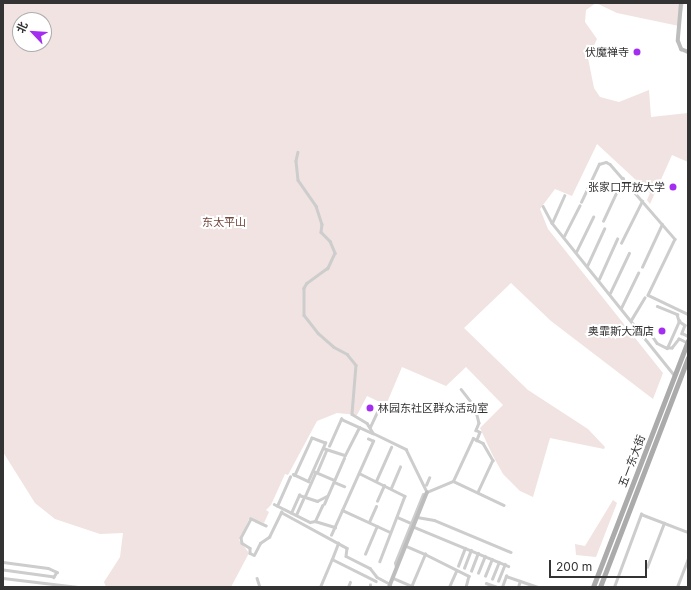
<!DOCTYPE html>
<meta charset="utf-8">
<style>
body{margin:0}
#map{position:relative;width:691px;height:590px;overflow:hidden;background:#fff;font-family:Inter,"Noto Sans SC",sans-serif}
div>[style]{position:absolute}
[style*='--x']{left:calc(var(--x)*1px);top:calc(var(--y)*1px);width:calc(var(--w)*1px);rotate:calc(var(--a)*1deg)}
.green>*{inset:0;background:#f0e3e1}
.street>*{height:2.5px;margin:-1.25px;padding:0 1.25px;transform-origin:1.25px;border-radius:1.25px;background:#cdcdcd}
.secondary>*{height:4px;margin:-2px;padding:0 2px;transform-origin:2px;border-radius:2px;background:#bdbdbd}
.primary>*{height:4.5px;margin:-2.25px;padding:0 2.25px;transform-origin:2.25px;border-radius:2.25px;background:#ababab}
.dots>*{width:11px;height:11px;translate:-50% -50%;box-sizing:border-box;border:2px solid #fff;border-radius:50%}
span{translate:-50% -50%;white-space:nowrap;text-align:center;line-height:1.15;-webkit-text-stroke:4px #fff;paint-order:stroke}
.poi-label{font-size:11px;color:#333}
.right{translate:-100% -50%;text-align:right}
.left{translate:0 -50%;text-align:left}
.park-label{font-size:11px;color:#73473c}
.street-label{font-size:11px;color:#333}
.frame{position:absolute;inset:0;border:4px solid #333;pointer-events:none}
.north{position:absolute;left:12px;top:12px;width:40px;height:40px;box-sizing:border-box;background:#fff;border:1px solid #adadad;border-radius:50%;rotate:295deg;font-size:11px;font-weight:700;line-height:16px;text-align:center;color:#333}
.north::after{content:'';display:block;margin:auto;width:14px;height:18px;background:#a32ef1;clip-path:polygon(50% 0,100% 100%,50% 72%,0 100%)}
.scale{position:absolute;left:549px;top:560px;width:98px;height:18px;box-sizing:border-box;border:2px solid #333;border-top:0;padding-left:5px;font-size:12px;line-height:14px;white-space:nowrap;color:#333;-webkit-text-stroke:3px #fff;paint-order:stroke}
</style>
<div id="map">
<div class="green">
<i style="clip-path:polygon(evenodd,3px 3px,684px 3px,679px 26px,617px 13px,596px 3px,586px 10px,585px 22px,597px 39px,588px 58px,594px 88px,600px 97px,619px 102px,649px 90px,651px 117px,688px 113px,688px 162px,672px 155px,650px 204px,647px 200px,650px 193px,597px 144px,572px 196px,555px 189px,540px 209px,548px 229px,663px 373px,653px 399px,551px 321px,511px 283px,464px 328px,528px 390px,588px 429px,605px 447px,604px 449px,550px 438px,533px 497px,520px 491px,503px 474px,492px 454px,480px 428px,503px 405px,466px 367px,446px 386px,402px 367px,386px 405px,367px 396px,357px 415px,337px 413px,317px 421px,288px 475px,285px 474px,271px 505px,266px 510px,269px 512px,264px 523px,250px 517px,239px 540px,249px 553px,231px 587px,106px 587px,104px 582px,120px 557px,123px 533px,100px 534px,55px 519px,35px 503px,3px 452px,3px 3px,20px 20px,44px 20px,44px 44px,20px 44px,20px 20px)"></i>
<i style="clip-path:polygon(613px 500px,617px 503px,596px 557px,576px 555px,575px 544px,585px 546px)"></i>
</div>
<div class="street">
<i style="--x:298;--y:152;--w:9;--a:103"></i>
<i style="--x:296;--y:161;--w:19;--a:84"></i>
<i style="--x:298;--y:180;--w:32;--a:55"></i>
<i style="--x:316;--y:206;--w:19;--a:72"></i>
<i style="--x:322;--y:224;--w:8;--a:97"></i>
<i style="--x:321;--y:232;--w:13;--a:45"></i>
<i style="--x:330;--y:241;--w:13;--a:67"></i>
<i style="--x:335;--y:253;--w:17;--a:115"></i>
<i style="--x:328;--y:268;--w:26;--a:144"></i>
<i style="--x:307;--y:283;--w:6;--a:121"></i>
<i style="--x:304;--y:288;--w:27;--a:90"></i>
<i style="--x:304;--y:315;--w:23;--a:52"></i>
<i style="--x:318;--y:333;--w:21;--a:41"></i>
<i style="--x:334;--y:347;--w:15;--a:28"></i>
<i style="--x:347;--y:354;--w:14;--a:51"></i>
<i style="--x:356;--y:365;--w:49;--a:94.7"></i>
<i style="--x:352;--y:414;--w:17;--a:31"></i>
<i style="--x:367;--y:423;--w:12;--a:59"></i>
<i style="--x:373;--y:433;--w:37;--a:26"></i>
<i style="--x:406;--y:449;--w:48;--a:64"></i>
<i style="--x:427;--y:492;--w:28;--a:-23"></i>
<i style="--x:453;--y:481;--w:56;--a:25.2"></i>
<i style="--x:581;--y:202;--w:42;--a:-64.7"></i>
<i style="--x:599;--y:164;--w:7;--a:-16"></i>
<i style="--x:606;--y:162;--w:4;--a:27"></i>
<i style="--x:610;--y:164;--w:99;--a:49.1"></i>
<i style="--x:675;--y:239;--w:62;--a:115.7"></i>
<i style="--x:648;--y:295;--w:44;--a:25.4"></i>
<i style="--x:543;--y:206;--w:19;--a:62"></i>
<i style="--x:552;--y:223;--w:195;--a:51.2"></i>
<i style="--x:603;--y:221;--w:47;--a:-65.1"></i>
<i style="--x:552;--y:223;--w:30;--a:-66"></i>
<i style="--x:564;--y:236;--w:34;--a:-63"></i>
<i style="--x:621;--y:243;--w:47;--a:-63.4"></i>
<i style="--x:576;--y:252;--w:39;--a:-64"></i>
<i style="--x:587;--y:266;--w:41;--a:-65.3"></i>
<i style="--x:642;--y:267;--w:47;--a:-65.1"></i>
<i style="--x:599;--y:279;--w:44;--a:-65.8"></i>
<i style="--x:610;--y:293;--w:44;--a:-64.6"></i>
<i style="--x:657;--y:306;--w:22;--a:22"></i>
<i style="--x:677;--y:314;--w:7;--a:74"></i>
<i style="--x:621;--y:308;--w:39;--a:-64"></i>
<i style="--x:631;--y:320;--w:26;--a:-59"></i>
<i style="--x:653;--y:337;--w:7;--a:56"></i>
<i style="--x:657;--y:343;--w:11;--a:27"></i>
<i style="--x:687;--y:343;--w:9;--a:-153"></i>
<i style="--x:679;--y:339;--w:11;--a:128"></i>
<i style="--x:672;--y:348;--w:5;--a:180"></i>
<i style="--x:667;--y:348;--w:30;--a:-66"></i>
<i style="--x:679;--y:321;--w:7;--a:34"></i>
<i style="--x:685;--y:325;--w:9;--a:111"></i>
<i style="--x:682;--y:333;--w:7;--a:27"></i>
<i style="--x:461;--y:389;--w:23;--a:52"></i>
<i style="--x:475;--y:407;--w:16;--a:76"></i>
<i style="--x:479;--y:423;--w:8;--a:113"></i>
<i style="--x:476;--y:430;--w:4;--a:27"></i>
<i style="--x:480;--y:432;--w:9;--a:111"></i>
<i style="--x:370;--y:427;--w:23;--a:-65"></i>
<i style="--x:329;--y:446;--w:30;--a:-66"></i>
<i style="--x:341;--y:419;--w:34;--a:24"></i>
<i style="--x:323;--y:448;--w:23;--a:18"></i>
<i style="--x:345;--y:455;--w:31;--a:-63"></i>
<i style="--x:313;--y:471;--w:23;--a:23"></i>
<i style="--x:317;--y:472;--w:23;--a:-67"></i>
<i style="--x:359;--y:473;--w:51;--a:26.6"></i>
<i style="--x:405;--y:496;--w:70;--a:111"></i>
<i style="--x:293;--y:474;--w:17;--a:25"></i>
<i style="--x:308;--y:481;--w:42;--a:-65.9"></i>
<i style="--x:325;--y:443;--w:14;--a:-159"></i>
<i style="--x:312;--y:438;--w:41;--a:114.7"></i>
<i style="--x:376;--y:481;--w:37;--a:-66"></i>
<i style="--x:453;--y:481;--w:47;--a:-65.1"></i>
<i style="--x:473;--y:438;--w:11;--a:27"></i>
<i style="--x:483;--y:443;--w:20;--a:60"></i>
<i style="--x:493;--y:460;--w:35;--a:115"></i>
<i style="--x:334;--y:482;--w:11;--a:22"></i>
<i style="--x:426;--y:485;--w:8;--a:-67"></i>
<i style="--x:391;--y:488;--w:23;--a:-67"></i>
<i style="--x:305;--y:496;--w:24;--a:-66"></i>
<i style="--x:377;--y:501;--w:17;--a:-66"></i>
<i style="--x:274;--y:504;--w:40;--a:26.6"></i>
<i style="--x:310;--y:522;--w:5;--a:-11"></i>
<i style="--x:315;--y:521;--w:21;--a:17"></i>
<i style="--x:324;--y:504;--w:50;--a:-66.5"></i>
<i style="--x:277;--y:506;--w:32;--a:-66"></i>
<i style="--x:342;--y:510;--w:53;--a:24.6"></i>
<i style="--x:291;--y:513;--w:20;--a:-66"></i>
<i style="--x:299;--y:495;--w:19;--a:18"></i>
<i style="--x:317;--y:501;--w:11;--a:-27"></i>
<i style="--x:296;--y:515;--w:17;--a:-66"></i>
<i style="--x:397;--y:517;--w:15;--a:23"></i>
<i style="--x:417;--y:517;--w:17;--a:10"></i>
<i style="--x:434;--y:520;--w:83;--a:22.6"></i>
<i style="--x:315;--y:521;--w:17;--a:-65"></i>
<i style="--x:369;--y:522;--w:17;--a:-66"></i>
<i style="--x:266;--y:526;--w:17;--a:-155"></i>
<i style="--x:251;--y:519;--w:21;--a:118"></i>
<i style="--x:241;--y:538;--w:5;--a:79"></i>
<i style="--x:242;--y:543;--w:9;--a:32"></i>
<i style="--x:250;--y:548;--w:5;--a:90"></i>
<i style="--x:250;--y:553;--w:4;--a:27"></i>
<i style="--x:254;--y:555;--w:13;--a:-63"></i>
<i style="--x:260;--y:543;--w:11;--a:-34"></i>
<i style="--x:269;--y:537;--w:28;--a:-64"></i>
<i style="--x:281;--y:512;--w:75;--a:28.6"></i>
<i style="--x:347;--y:548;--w:8;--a:97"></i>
<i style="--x:346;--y:556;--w:27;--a:27"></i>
<i style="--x:370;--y:568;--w:11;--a:52"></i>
<i style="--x:377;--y:577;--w:15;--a:28"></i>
<i style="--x:414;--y:527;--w:102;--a:22.5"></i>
<i style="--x:331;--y:535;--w:103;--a:-65.9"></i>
<i style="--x:373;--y:441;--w:5;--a:-158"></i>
<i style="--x:406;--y:546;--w:21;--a:23"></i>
<i style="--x:365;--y:554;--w:30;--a:-67"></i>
<i style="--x:332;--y:559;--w:17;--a:-69"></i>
<i style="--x:3;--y:562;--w:45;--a:7.6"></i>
<i style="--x:48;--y:568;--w:10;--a:24"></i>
<i style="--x:57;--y:572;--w:6;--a:121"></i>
<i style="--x:54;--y:577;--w:51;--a:-172.2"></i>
<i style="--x:458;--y:566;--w:19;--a:-69"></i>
<i style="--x:396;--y:567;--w:4;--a:-104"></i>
<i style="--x:395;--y:563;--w:74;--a:-67.9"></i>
<i style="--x:647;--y:567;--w:47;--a:-68.9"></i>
<i style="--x:464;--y:568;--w:19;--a:-69"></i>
<i style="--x:471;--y:571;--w:19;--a:-69"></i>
<i style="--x:478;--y:573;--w:18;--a:-68"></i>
<i style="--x:485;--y:576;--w:18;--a:-68"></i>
<i style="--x:3;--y:578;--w:75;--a:6.9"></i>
<i style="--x:257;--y:578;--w:9;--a:72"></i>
<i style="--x:393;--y:578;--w:21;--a:23"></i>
<i style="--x:492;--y:579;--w:18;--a:-68"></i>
<i style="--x:498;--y:581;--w:18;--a:-68"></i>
<i style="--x:486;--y:583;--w:12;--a:20"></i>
<i style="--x:320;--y:587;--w:30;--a:-67"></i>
<i style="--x:332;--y:559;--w:49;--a:26.6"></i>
<i style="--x:348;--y:587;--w:5;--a:-68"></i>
<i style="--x:370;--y:587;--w:2;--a:-90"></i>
<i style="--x:411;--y:587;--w:36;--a:-67"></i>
<i style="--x:425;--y:554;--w:49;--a:26.6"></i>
<i style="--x:469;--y:576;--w:11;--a:105"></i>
<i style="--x:449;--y:587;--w:17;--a:-66"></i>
<i style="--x:502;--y:587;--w:12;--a:-70"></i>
<i style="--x:506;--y:576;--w:34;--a:19"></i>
<i style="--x:518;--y:587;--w:6;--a:-72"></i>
<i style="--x:614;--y:587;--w:78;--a:-69.7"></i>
<i style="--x:641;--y:514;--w:50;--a:21"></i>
<i style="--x:677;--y:587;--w:31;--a:-69"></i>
</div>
<div class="secondary">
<i style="--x:681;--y:3;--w:38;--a:95"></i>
<i style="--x:678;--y:41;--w:9;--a:69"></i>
<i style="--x:681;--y:49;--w:8;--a:23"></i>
<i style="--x:389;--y:587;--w:102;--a:-68.2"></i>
</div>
<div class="primary">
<i style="--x:593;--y:587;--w:264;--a:-68.9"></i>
<i style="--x:600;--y:587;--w:245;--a:-69"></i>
</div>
<div class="dots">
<i style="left:637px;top:52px;background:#a32ef1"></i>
<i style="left:673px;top:187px;background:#a32ef1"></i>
<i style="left:662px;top:331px;background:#a32ef1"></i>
<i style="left:370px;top:408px;background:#a32ef1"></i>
</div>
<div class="poi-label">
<span class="right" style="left:629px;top:52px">伏魔禅寺</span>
<span class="right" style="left:665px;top:187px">张家口开放大学</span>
<span class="right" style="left:654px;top:331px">奥霏斯大酒店</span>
<span class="left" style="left:378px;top:408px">林园东社区群众活动室</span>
</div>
<div class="park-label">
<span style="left:224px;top:222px">东太平山</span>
</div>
<div class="street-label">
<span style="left:632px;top:461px;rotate:-69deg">五一东大街</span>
</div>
<div class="frame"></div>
<div class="north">北</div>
<div class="scale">200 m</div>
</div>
